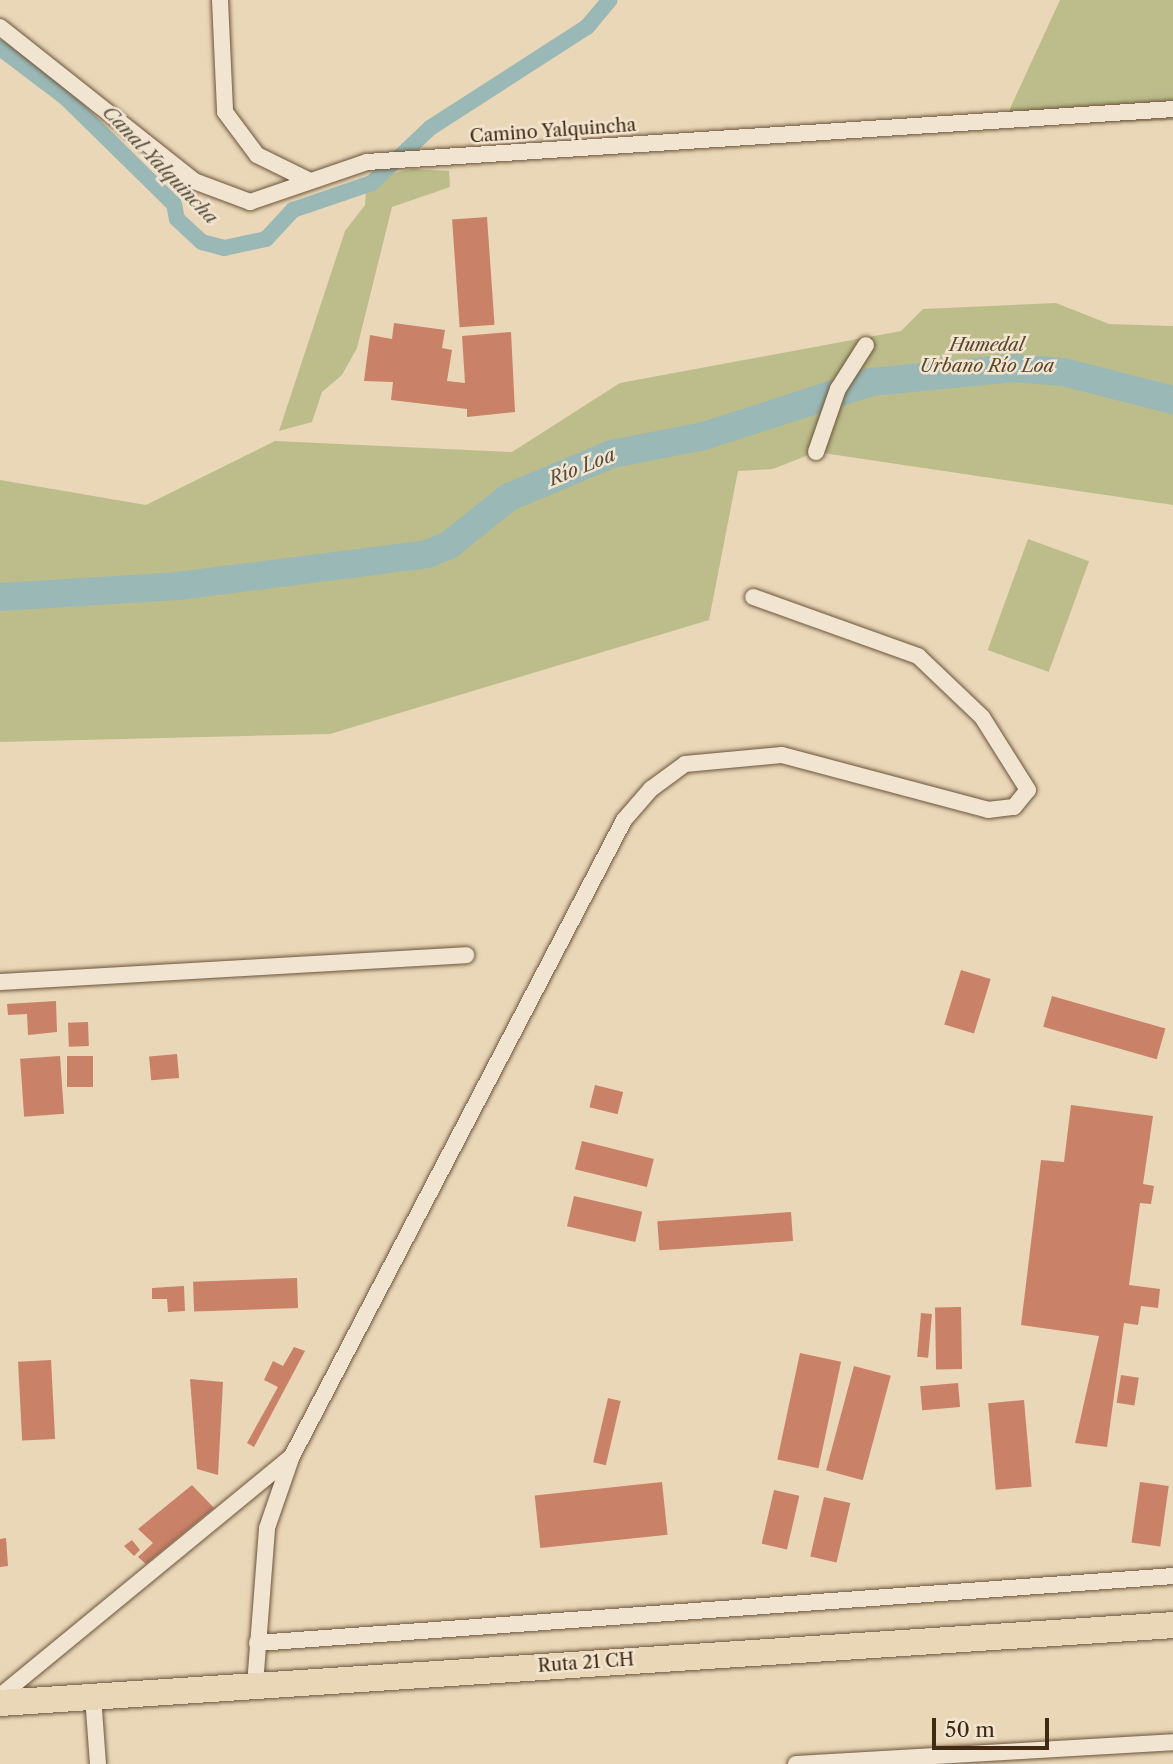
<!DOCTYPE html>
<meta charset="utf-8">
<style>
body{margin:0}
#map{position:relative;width:1173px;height:1764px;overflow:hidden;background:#ead7b8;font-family:"Libre Caslon Text",serif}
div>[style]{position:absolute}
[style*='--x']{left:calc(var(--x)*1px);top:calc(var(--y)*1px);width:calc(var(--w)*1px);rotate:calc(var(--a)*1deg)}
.green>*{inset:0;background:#bcbd8b;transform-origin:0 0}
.canal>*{height:16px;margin:-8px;padding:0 8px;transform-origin:8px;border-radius:8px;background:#9ab8b6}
.river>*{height:28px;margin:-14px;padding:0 14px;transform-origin:14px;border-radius:14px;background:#9ab8b6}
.building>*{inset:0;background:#c98167;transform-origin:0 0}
.roads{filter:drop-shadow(0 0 2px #6c553c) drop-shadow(0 0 2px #6c553c)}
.minor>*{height:16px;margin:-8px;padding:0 8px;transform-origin:8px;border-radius:8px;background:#f1e5d1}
.trunk>*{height:26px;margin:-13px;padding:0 13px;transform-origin:13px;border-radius:13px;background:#ead7b8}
span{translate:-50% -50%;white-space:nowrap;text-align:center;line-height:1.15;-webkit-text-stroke:5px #f1e5d1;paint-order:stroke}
.street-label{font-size:18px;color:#422a12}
.park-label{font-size:18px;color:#5a472a;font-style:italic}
.water-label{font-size:19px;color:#584e3b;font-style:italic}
.scale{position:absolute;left:932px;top:1718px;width:117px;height:32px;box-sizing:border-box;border:4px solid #422a12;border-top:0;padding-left:9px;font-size:21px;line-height:24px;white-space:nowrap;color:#422a12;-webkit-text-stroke:5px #f1e5d1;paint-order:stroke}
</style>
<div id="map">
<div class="green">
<i style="clip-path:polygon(1060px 0,1173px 0,1173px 120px,1002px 126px)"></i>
<i style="clip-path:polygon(412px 169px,449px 171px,450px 187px,392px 207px,357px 348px,342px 375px,322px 392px,312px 422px,279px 431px,345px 231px,365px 205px,367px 179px)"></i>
<i style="clip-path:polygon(1056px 303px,1109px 324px,1173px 326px,1173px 505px,816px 452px,773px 469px,738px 471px,709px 620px,330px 734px,0 742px,0 480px,146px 505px,275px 441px,512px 452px,620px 383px,901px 331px,923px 309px)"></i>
<i style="left:1028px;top:539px;width:65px;height:118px;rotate:20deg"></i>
</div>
<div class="canal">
<i style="--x:0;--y:48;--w:83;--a:37.1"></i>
<i style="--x:66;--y:98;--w:151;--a:44.5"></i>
<i style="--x:174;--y:204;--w:15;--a:79"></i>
<i style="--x:177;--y:219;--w:34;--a:43"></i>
<i style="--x:202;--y:242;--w:23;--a:15"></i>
<i style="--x:224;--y:248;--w:43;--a:-12.1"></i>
<i style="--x:266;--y:239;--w:40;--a:-47"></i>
<i style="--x:293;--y:210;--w:83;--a:-18.9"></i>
<i style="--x:372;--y:183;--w:80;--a:-43.5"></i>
<i style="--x:430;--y:128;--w:187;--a:-32.8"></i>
<i style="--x:587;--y:27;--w:35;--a:-50"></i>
</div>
<div class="river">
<i style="--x:0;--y:597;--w:178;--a:-3.5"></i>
<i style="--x:178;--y:586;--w:251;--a:-7.3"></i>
<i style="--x:427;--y:554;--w:24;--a:-22"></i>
<i style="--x:449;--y:545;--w:77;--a:-38.7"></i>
<i style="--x:509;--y:497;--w:112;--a:-22.7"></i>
<i style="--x:612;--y:454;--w:94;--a:-11.1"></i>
<i style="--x:704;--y:436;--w:176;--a:-17.9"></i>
<i style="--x:871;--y:382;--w:144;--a:-5.6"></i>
<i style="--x:1014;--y:368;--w:49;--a:4.7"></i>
<i style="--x:1063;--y:372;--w:114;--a:14.3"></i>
</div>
<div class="building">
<i style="left:487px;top:217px;width:108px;height:35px;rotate:86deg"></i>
<i style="clip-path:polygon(394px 323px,445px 330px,442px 348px,452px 350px,447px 381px,465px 383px,462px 336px,511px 332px,515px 412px,467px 417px,467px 409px,391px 400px,393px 382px,364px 381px,370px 335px,392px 339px)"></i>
<i style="left:961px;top:970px;width:31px;height:57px;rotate:17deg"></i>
<i style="left:1052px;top:996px;width:118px;height:32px;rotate:16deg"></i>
<i style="clip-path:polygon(56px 1001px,57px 1032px,28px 1035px,27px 1014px,8px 1015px,7px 1004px)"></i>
<i style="left:88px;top:1022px;width:24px;height:20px;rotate:88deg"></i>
<i style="left:177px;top:1054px;width:24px;height:28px;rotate:85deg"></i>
<i style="left:60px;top:1056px;width:58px;height:40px;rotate:86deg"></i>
<i style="left:67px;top:1056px;width:26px;height:31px"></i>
<i style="left:595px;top:1085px;width:29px;height:23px;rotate:14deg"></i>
<i style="clip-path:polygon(1071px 1105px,1153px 1116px,1143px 1184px,1154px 1186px,1151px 1204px,1140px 1203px,1129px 1285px,1160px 1289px,1158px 1308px,1141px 1306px,1138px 1325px,1124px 1323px,1107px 1447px,1075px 1443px,1099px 1336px,1021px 1325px,1041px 1160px,1064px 1162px)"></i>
<i style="left:582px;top:1141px;width:74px;height:29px;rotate:14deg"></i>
<i style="left:574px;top:1196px;width:70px;height:31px;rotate:13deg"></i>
<i style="left:791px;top:1212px;width:29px;height:134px;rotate:86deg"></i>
<i style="left:297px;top:1278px;width:30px;height:104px;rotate:88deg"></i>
<i style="clip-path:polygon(184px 1286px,185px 1311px,168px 1312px,167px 1299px,152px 1299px,152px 1288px)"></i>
<i style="left:961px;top:1307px;width:62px;height:26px;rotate:89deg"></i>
<i style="left:921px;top:1313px;width:11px;height:44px;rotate:5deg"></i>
<i style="clip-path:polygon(294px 1347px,305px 1351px,254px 1447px,247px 1443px,278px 1387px,264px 1380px,273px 1361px,283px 1366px)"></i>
<i style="left:800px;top:1353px;width:42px;height:109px;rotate:12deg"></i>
<i style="left:51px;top:1360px;width:79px;height:33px;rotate:87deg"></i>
<i style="left:854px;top:1366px;width:38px;height:108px;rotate:15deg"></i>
<i style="left:1121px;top:1375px;width:18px;height:28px;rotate:9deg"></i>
<i style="clip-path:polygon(190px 1379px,223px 1382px,218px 1475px,197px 1469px)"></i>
<i style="left:958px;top:1383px;width:24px;height:38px;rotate:85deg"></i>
<i style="left:608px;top:1398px;width:13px;height:66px;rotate:13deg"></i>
<i style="left:1024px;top:1400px;width:87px;height:36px;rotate:85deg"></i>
<i style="left:662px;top:1482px;width:53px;height:128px;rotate:84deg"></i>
<i style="left:1140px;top:1482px;width:29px;height:61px;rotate:8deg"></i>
<i style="clip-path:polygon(192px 1485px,214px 1508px,146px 1564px,138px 1557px,153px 1543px,138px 1529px)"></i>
<i style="left:774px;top:1490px;width:26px;height:55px;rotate:13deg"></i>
<i style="left:824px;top:1497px;width:27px;height:61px;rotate:13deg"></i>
<i style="clip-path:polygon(6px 1538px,8px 1566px,0 1567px,0 1539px)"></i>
<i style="clip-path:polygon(132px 1540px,140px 1550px,134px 1556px,124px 1546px)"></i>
</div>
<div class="roads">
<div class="minor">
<i style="--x:220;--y:0;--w:112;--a:87.4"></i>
<i style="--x:225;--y:112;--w:54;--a:53.3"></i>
<i style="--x:257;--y:155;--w:59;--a:26.1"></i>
<i style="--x:0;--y:27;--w:248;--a:38.4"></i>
<i style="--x:194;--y:181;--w:60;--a:20.6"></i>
<i style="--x:250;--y:202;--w:124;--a:-18.9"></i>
<i style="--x:367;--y:162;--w:808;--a:-3.76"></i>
<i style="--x:816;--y:452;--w:67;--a:-70.8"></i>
<i style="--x:838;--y:389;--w:52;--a:-57.5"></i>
<i style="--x:0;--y:982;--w:467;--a:-3.3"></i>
<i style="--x:257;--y:1643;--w:918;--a:-4.18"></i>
<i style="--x:255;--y:1685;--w:157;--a:-85.6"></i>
<i style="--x:267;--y:1528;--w:76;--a:-70.9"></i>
<i style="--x:292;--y:1456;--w:717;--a:-62.43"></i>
<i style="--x:624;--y:820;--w:41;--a:-48.9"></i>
<i style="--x:651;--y:789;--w:42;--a:-36.3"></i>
<i style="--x:685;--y:764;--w:97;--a:-5.3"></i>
<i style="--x:782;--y:755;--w:213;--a:14.9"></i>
<i style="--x:988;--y:810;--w:26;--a:-7"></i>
<i style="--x:1014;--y:807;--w:22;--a:-51"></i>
<i style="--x:1028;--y:790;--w:86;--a:-122.2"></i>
<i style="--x:982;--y:717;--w:88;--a:-136.4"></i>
<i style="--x:918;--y:656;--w:175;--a:-160.3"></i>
<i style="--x:0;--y:1696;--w:375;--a:-39.4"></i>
<i style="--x:93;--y:1696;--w:68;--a:85.8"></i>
<i style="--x:796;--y:1764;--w:378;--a:-3.3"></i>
</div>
<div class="trunk">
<i style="--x:0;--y:1703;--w:1176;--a:-3.8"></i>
</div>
</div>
<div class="street-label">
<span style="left:553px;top:131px;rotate:-4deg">Camino Yalquincha</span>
<span style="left:586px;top:1663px;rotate:-4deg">Ruta 21 CH</span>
</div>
<div class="park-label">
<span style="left:987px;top:356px">Humedal<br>Urbano Río Loa</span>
</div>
<div class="water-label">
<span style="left:160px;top:165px;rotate:46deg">Canal Yalquincha</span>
<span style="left:582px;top:467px;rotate:-22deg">Río Loa</span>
</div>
<div class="scale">50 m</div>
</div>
